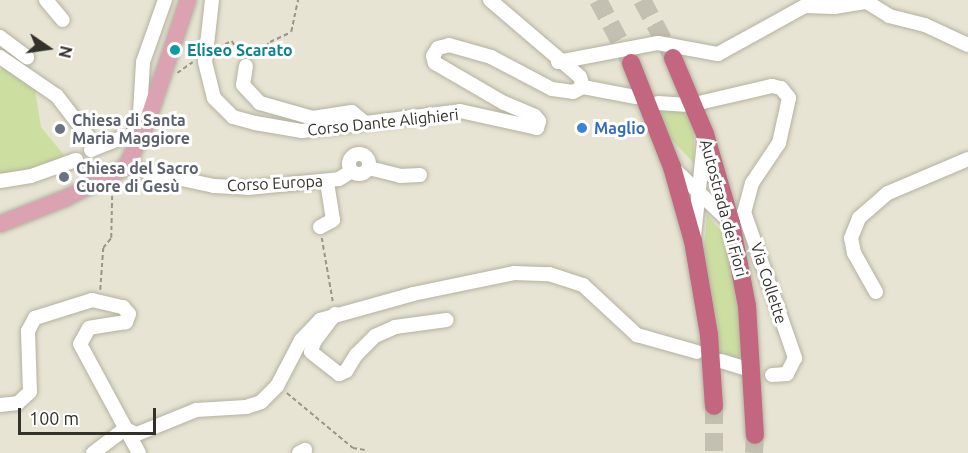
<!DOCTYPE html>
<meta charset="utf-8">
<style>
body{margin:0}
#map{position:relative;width:968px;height:453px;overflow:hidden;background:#e7e4d3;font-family:Ubuntu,sans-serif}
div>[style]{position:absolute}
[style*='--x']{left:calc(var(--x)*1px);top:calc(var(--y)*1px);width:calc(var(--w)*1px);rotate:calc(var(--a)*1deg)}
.green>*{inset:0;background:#ccdfa1}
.highway-tunnel>*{height:18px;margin-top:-9px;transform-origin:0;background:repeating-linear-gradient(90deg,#c3c0b1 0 18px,transparent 0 27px)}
.path>*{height:1.5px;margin-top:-0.75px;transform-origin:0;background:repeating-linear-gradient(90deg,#989589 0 4.5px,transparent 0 7.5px)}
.roads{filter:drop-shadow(0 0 2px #b4b1a0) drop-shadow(0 0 2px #b4b1a0)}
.minor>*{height:14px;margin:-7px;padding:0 7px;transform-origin:7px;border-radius:7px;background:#fff}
.minor>.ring{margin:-7px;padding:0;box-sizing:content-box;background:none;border:14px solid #fff;border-radius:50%}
.major>*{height:16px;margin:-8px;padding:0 8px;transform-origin:8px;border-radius:8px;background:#dba3b2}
.highway>*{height:18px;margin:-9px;padding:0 9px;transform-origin:9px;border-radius:9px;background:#c3667f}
.dots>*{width:16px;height:16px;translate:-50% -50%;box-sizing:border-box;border:3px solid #fff;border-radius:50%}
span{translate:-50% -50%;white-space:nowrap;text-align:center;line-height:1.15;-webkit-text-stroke:6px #fff;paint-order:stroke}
.culture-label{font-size:16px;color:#0d838f;font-weight:700}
.left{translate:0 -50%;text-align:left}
.worship-label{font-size:16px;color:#5b616d;font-weight:700}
.street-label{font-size:16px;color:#32312a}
.shop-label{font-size:16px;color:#366cbe;font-weight:700}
.north{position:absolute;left:18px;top:18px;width:60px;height:60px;-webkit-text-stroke:4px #fff;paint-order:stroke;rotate:103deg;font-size:16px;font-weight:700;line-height:24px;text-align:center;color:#32312a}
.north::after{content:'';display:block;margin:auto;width:21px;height:27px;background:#32312a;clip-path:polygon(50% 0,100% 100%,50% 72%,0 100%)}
.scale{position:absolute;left:18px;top:408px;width:138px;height:27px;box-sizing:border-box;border:3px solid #32312a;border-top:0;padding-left:8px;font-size:18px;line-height:21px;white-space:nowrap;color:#32312a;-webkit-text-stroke:4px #fff;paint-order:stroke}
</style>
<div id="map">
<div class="green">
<i style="clip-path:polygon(5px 63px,34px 84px,41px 127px,68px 160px,0 177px,0 71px)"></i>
<i style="clip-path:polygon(658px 109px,689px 110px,694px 129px,694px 163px,670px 138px)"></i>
<i style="clip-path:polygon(707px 214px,728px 240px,747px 363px,717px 353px,704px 250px)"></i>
</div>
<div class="highway-tunnel">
<i style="--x:598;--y:0;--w:71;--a:62.4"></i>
<i style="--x:642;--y:0;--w:66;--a:61.9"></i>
<i style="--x:714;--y:406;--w:47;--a:90"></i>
<i style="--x:754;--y:453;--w:18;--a:-87"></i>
</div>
<div class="path">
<i style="--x:218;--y:47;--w:15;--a:-23"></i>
<i style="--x:232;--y:41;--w:18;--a:61"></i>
<i style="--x:255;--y:57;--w:21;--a:-45"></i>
<i style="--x:270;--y:42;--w:23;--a:-25"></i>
<i style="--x:291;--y:32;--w:33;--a:-78"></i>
<i style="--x:177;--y:73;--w:19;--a:-35"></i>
<i style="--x:126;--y:129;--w:10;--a:-53"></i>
<i style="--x:322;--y:238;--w:65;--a:80.2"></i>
<i style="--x:100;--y:290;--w:42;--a:-85.9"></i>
<i style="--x:103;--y:248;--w:13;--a:-51"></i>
<i style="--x:111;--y:238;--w:49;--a:-88.8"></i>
<i style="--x:287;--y:393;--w:86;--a:39.8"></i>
<i style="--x:353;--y:448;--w:12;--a:9"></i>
</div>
<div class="roads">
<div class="minor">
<i style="--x:46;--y:0;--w:26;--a:50"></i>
<i style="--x:212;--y:0;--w:62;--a:96.4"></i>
<i style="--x:205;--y:62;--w:37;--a:76"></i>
<i style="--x:214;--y:98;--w:27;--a:45"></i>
<i style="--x:233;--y:117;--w:23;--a:15"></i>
<i style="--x:255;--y:123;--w:48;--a:9.7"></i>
<i style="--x:302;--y:131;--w:159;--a:-7.2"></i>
<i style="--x:460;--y:111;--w:79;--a:12.4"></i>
<i style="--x:537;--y:128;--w:7;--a:-74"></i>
<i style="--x:539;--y:121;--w:6;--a:-129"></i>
<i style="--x:535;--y:116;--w:34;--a:-157"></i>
<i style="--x:504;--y:103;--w:80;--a:-149.9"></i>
<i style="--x:435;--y:63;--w:7;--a:-106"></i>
<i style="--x:433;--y:56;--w:9;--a:-58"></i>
<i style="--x:438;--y:48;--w:11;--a:-15"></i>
<i style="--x:449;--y:45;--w:44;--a:15.9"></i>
<i style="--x:491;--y:57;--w:69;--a:27.7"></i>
<i style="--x:552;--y:89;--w:21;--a:8"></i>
<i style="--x:573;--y:92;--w:11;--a:-27"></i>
<i style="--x:490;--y:0;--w:118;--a:40.5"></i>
<i style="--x:580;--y:77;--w:10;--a:73"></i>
<i style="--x:0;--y:37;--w:34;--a:37"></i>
<i style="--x:0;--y:57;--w:69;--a:34.4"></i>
<i style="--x:57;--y:96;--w:64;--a:52.6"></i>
<i style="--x:558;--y:62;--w:102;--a:-10.8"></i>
<i style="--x:658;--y:43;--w:61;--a:10.4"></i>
<i style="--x:718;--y:54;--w:99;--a:-28.9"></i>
<i style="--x:805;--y:6;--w:29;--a:2"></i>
<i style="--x:834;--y:7;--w:33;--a:-9"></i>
<i style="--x:867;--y:2;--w:26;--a:32"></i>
<i style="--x:889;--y:16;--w:37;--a:14"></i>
<i style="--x:925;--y:25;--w:47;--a:24.9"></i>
<i style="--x:246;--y:66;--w:19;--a:99"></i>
<i style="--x:243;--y:85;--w:25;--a:47"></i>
<i style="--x:260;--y:103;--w:55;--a:15.8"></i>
<i style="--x:313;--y:118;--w:39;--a:-9"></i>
<i style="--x:352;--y:112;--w:17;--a:40"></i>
<i style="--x:583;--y:87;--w:54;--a:10.7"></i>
<i style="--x:703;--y:102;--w:71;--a:-13.1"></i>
<i style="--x:772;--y:86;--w:9;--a:13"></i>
<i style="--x:781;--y:88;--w:13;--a:51"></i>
<i style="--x:789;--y:98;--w:46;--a:102.5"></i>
<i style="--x:779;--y:143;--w:48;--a:124"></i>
<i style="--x:752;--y:183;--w:30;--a:105"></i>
<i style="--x:744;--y:212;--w:155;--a:70.7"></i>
<i style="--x:795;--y:358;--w:18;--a:117"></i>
<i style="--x:787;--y:374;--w:15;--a:176"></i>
<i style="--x:658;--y:103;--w:26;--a:4"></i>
<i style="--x:147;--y:123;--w:12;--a:-125"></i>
<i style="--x:140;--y:113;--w:51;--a:-86.6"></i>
<i style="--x:143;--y:62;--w:66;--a:-70.5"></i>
<i style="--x:91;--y:150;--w:29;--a:-22"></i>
<i class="ring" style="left:349px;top:154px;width:6px;height:6px"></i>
<i style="--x:126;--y:167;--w:90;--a:12.2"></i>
<i style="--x:214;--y:186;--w:34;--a:3"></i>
<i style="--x:248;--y:188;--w:91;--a:-5.6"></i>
<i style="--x:339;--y:179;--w:15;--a:-32"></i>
<i style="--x:672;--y:167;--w:80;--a:43.5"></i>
<i style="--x:369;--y:168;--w:32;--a:14"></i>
<i style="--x:400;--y:176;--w:20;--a:-3"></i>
<i style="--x:0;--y:181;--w:31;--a:-9"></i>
<i style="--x:31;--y:176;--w:48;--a:-19.6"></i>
<i style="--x:320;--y:227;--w:15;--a:-28"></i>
<i style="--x:333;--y:220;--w:39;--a:-99"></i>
<i style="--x:694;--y:236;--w:95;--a:-83.9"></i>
<i style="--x:876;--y:292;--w:45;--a:-119.4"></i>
<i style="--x:854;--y:253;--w:15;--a:-101"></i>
<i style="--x:851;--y:238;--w:22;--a:-68"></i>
<i style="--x:859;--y:218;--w:38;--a:-41"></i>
<i style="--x:888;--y:193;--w:87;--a:-23"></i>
<i style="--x:335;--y:314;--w:35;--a:127"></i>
<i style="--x:314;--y:342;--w:10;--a:107"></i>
<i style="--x:311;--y:352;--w:36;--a:38"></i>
<i style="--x:339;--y:374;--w:8;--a:-23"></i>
<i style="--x:346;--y:371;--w:19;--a:-58"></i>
<i style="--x:356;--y:355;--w:27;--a:-45"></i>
<i style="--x:375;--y:336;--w:22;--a:-24"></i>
<i style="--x:395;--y:327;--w:52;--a:-7.7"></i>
<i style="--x:721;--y:361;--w:24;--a:17"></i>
<i style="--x:0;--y:405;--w:18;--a:-6"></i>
<i style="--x:18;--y:403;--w:16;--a:-43"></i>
<i style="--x:30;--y:392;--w:61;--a:-91.9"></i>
<i style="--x:28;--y:331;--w:15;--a:-62"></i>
<i style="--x:35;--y:318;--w:60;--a:-17.5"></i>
<i style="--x:92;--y:300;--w:32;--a:13"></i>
<i style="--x:123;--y:307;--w:9;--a:49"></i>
<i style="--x:129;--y:314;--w:9;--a:111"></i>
<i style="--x:126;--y:322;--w:37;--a:171"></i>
<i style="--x:89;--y:328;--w:18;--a:119"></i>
<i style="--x:80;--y:344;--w:124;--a:61.6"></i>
<i style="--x:125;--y:429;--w:13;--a:23"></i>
<i style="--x:137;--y:434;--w:64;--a:-22.1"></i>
<i style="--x:196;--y:410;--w:50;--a:-3.4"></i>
<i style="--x:246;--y:407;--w:16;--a:-18"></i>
<i style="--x:261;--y:402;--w:23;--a:-45"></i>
<i style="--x:277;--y:386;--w:52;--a:-62.4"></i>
<i style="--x:301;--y:340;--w:28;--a:-46"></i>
<i style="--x:320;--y:320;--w:97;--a:-15.6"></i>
<i style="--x:413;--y:294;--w:103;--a:-11.7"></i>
<i style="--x:514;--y:273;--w:35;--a:2"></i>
<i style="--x:549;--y:274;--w:36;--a:18"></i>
<i style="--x:583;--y:285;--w:74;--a:42.8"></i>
<i style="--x:637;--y:335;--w:62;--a:15.8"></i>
<i style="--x:93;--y:453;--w:40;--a:-37"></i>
<i style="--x:299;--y:453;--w:7;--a:-27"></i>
</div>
<div class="major">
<i style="--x:0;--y:224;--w:71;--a:-21.5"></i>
<i style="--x:66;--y:198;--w:68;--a:-27.3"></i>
<i style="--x:126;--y:167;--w:49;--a:-64.5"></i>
<i style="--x:147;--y:123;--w:130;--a:-71.6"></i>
</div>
<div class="highway">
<i style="--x:673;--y:58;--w:82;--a:67.2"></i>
<i style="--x:705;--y:134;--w:93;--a:73.7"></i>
<i style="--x:731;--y:223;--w:85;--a:79.1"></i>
<i style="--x:747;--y:306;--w:129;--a:86.5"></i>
<i style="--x:631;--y:63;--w:112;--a:68.5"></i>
<i style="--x:672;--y:167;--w:77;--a:74.2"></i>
<i style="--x:693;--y:241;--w:95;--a:80.3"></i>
<i style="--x:709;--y:335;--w:71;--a:86"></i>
</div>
</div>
<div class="dots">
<i style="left:175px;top:50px;background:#0f9aa8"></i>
<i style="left:582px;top:128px;background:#3f7fe0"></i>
<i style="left:60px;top:129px;background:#6b7280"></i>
<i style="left:64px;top:177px;background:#6b7280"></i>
</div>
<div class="culture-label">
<span class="left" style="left:187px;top:50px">Eliseo Scarato</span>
</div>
<div class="worship-label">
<span class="left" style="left:72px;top:129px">Chiesa di Santa<br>Maria Maggiore</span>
<span class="left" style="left:76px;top:177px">Chiesa del Sacro<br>Cuore di Gesù</span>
</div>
<div class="street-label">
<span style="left:383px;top:122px;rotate:-6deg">Corso Dante Alighieri</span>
<span style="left:275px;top:183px;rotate:-3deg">Corso Europa</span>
<span style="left:724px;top:208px;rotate:75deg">Autostrada dei Fiori</span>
<span style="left:769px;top:283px;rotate:72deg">Via Collette</span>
</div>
<div class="shop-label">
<span class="left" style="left:594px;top:128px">Maglio</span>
</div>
<div class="north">N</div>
<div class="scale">100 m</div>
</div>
